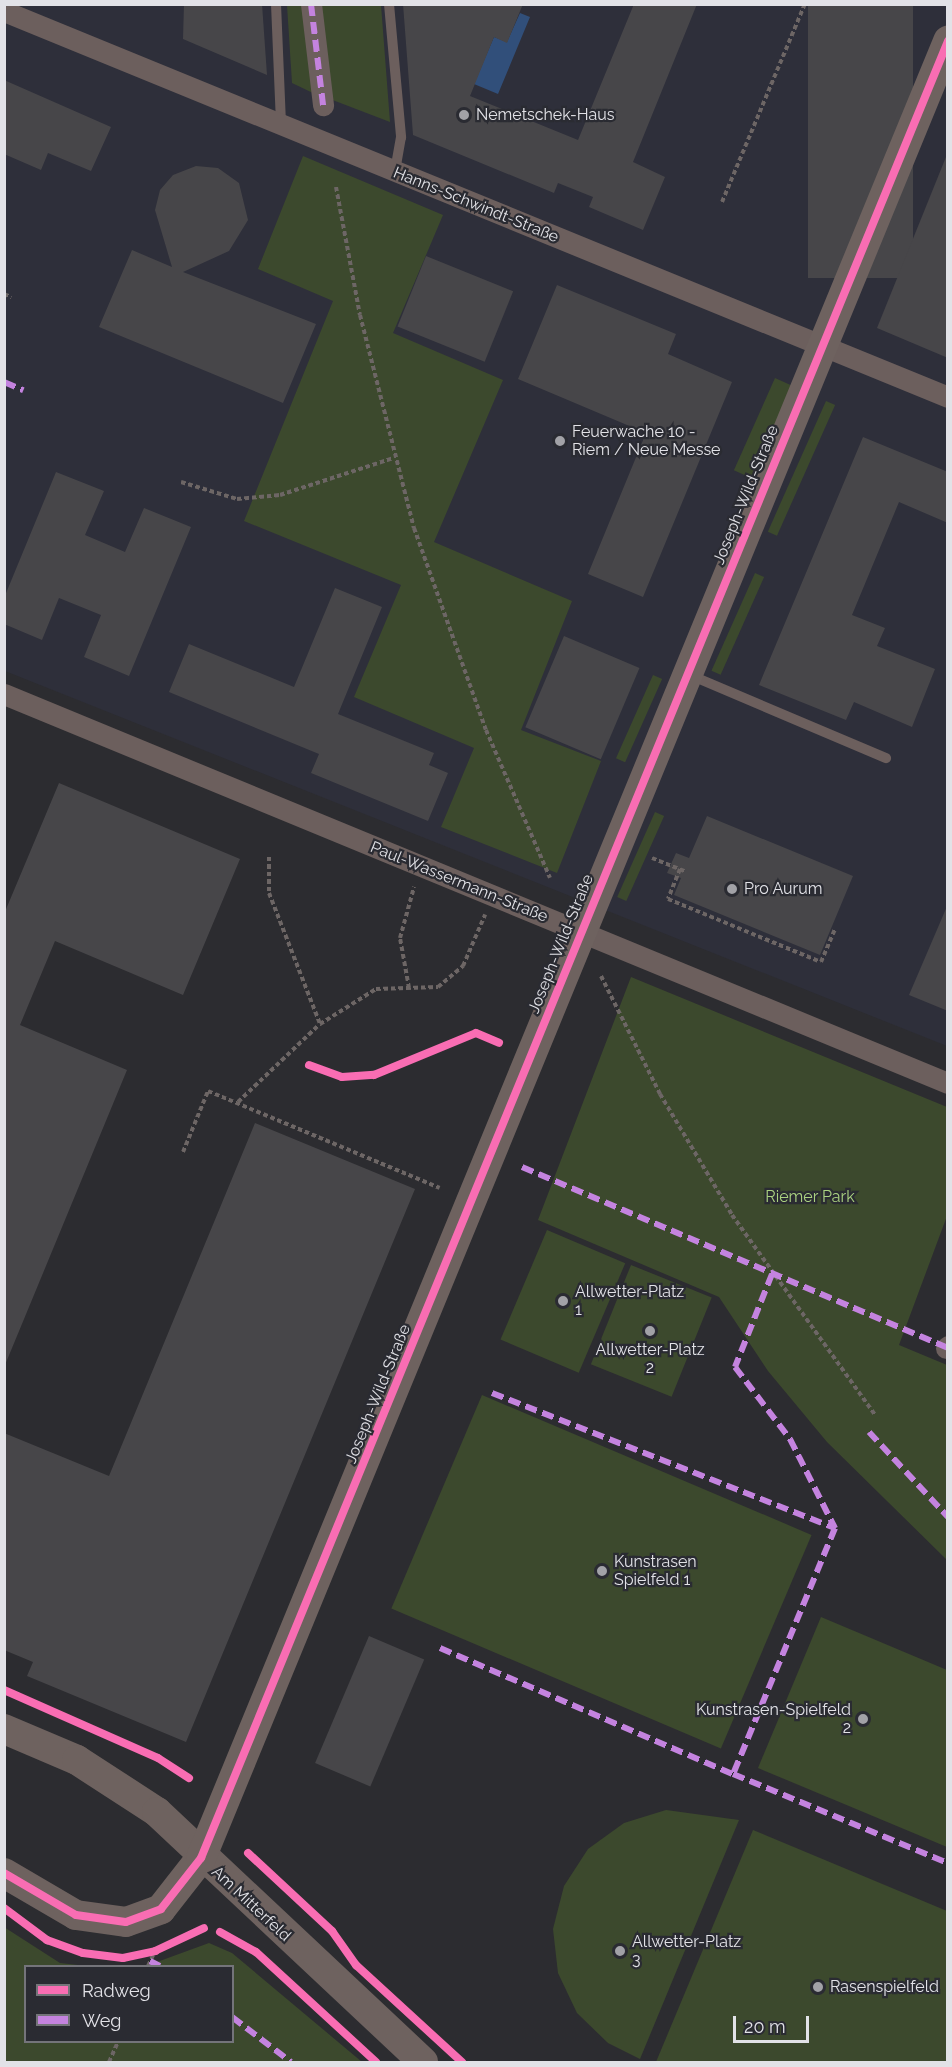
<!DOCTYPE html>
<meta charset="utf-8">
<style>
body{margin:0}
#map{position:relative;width:952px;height:2067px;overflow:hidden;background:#2c2c30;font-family:Raleway,sans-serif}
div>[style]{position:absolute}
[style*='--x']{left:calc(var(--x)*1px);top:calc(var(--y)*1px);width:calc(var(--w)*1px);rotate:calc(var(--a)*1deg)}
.built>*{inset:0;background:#2e2f3a}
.green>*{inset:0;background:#3c492d;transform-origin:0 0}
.water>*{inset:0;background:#314f7a}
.building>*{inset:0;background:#474649;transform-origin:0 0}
.path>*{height:4px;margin-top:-2px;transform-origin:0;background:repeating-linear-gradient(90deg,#6d6665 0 4.5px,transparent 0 7.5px)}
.lane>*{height:10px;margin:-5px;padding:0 5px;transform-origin:5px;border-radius:5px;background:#6c5f5d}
.street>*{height:21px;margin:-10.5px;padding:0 10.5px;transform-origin:10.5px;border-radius:10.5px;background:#6c5f5d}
.secondary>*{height:30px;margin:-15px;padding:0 15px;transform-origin:15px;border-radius:15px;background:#6e625f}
.quiet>*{height:6px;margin-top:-3px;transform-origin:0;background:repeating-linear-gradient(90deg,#c483df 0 12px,transparent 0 18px)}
.cycleway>*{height:8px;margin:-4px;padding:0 4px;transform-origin:4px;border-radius:4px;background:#f96db3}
.dots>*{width:16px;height:16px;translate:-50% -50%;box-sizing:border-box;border:3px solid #2a2b32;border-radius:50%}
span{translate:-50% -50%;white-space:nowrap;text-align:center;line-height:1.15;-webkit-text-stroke:4.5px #2a2b32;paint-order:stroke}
.poi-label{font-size:16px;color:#e2e2e7}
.left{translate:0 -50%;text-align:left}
.right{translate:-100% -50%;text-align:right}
.street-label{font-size:16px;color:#e2e2e7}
.park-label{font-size:16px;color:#abd281}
.frame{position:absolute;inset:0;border:6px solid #e2e2e7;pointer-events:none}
.legend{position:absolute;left:24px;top:1965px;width:210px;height:78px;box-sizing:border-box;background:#2a2b32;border:2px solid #74747a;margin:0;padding:8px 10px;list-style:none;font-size:18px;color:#e2e2e7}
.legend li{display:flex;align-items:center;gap:12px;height:30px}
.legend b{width:30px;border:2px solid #74747a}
.scale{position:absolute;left:733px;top:2016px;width:76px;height:27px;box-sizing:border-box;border:3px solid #e2e2e7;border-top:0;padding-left:8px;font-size:18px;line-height:21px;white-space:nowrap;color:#e2e2e7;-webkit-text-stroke:4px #2a2b32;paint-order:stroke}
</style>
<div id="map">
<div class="built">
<i style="clip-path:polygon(4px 5px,947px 5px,947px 1046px,5px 671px)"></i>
</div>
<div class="green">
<i style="clip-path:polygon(287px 5px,304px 5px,315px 94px,292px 83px)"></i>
<i style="clip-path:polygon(317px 5px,381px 5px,390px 122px,330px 99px)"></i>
<i style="clip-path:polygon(303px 156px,443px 215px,393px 333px,503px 380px,434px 542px,572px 601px,521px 730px,601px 761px,557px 873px,441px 827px,474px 748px,354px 697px,401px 585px,244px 521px,333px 301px,258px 269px)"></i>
<i style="left:775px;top:378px;width:20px;height:101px;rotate:24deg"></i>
<i style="left:826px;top:401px;width:10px;height:143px;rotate:24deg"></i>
<i style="left:755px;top:573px;width:10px;height:107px;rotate:24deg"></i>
<i style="left:653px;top:675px;width:10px;height:91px;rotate:24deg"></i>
<i style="left:655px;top:812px;width:10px;height:93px;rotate:24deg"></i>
<i style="clip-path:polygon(631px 977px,947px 1107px,947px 1216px,899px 1345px,947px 1365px,947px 1560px,827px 1442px,768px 1371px,719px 1297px,538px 1220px)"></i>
<i style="left:547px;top:1230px;width:85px;height:119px;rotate:23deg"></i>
<i style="left:631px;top:1265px;width:87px;height:107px;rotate:22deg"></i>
<i style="left:482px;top:1395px;width:358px;height:232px;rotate:23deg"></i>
<i style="clip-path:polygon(821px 1617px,947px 1670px,947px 1847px,758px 1768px)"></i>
<i style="clip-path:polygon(666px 1810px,739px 1820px,640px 2059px,608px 2043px,577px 2013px,558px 1973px,553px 1929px,564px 1886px,588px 1849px,624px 1823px)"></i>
<i style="clip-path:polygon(753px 1830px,947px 1911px,947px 2062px,656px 2062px)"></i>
<i style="clip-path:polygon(4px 1927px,60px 1963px,87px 1966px,26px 1966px,26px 2042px,232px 2042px,232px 1966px,146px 1966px,209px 1943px,232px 1953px,362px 2062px,5px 2062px)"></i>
</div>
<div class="water">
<i style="clip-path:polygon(520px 13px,530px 17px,498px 94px,474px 84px,494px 37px,507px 42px)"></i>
</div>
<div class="building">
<i style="clip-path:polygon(184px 4px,262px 4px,267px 75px,183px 39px)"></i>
<i style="clip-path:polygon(403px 4px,523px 4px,507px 43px,494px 37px,470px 96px,578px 140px,634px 4px,697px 4px,633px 162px,665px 177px,643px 230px,589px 207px,593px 197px,558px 183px,554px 193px,413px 135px)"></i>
<i style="left:808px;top:4px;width:105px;height:274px"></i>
<i style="clip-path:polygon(4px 80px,111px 127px,91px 171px,48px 153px,41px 170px,4px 154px)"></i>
<i style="clip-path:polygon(948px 152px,948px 358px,877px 328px)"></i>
<i style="clip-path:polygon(196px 166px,218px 168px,239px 183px,248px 220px,229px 251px,183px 272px,316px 324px,283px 403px,99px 327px,132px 250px,172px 267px,155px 210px,160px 190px,173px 175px)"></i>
<i style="left:426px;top:256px;width:94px;height:76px;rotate:22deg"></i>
<i style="clip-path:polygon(557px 285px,676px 334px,668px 354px,732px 382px,643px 597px,588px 574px,646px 433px,518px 379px)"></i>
<i style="clip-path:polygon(863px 437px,948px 472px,948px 523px,899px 502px,852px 615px,885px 628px,877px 646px,935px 669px,912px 727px,854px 702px,846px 720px,759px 685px)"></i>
<i style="clip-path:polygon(56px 472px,104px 491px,85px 535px,125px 552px,144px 508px,191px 527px,129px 676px,84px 657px,101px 615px,59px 598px,42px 640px,4px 624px,4px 598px)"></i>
<i style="clip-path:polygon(335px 588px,382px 607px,338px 714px,434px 753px,429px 765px,448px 773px,428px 821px,311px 773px,319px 754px,169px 692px,189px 644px,294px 687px)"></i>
<i style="left:564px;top:636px;width:82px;height:99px;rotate:23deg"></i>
<i style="clip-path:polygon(59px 783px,240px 859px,183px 995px,55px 941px,20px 1025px,127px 1070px,5px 1365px,4px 914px)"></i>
<i style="clip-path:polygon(707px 816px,853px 876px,820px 955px,674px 895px,681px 878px,667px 873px,676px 853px,689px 858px)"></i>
<i style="clip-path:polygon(948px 904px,948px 1011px,909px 995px)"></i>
<i style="clip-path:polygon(255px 1123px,415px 1189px,186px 1742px,27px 1676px,33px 1662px,4px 1650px,4px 1433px,109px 1476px)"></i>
<i style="left:369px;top:1636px;width:60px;height:138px;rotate:23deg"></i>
</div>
<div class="path">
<i style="--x:336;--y:187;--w:130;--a:79.4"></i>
<i style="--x:360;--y:315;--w:220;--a:75.8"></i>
<i style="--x:414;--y:528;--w:214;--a:70.4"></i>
<i style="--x:486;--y:730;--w:161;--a:66.6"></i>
<i style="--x:722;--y:202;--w:215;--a:-67.3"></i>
<i style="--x:4;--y:294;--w:8;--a:23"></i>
<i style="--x:181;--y:482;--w:59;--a:16.9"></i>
<i style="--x:237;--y:499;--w:43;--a:-5.3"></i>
<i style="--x:280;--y:495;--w:119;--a:-18.1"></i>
<i style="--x:269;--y:857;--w:36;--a:90"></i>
<i style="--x:269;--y:893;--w:141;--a:68.7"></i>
<i style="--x:652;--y:858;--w:35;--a:22"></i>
<i style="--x:680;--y:869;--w:32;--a:112"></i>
<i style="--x:668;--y:899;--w:165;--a:22.4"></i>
<i style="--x:821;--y:962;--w:36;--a:-67"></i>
<i style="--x:601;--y:976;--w:132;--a:63.4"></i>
<i style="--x:660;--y:1094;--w:141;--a:59.2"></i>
<i style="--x:732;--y:1215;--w:247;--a:54.4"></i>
<i style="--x:409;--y:988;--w:51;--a:-100.2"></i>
<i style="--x:400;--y:938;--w:53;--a:-74.6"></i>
<i style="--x:238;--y:1102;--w:113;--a:-43.6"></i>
<i style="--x:320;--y:1024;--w:66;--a:-32"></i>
<i style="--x:376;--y:989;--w:62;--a:-1.8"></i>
<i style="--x:438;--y:987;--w:33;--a:-40"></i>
<i style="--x:463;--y:966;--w:56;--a:-66.7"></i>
<i style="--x:183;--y:1152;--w:66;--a:-67.7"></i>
<i style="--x:208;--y:1091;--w:251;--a:22.7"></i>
<i style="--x:148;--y:1966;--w:17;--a:-65"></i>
<i style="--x:109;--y:2062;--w:22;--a:-66"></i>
</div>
<div class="lane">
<i style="--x:276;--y:4;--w:121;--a:87.6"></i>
<i style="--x:389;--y:4;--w:134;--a:84.8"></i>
<i style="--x:401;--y:137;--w:36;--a:100"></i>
<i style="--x:690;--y:675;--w:213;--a:23"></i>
</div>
<div class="street">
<i style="--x:311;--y:4;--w:102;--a:83.2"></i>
<i style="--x:4;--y:11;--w:1020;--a:22.24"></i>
<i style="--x:4;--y:694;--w:1021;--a:22.4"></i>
<i style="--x:946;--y:1348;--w:3;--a:-45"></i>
</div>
<div class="secondary">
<i style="--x:4;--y:1729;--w:79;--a:23"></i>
<i style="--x:77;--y:1760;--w:95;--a:33"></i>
<i style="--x:157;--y:1812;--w:365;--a:43.2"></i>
<i style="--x:4;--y:1873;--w:83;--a:30.3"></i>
<i style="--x:76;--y:1915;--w:50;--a:8"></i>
<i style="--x:126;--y:1922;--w:37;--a:-20"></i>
<i style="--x:161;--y:1909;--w:65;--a:-51.9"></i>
<i style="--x:201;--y:1858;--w:1965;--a:-67.65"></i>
</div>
<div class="quiet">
<i style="--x:311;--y:4;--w:102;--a:83.2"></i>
<i style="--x:4;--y:382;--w:21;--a:23"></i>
<i style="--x:522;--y:1167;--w:463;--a:23"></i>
<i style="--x:772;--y:1274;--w:100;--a:111.7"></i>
<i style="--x:735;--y:1367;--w:91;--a:52.6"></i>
<i style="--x:790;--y:1439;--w:100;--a:63.2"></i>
<i style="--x:835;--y:1528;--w:266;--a:112.5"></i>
<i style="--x:733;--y:1774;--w:233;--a:22.5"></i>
<i style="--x:492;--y:1393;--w:369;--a:21.5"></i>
<i style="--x:869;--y:1432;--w:116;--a:47.1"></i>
<i style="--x:440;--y:1648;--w:319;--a:23.3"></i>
<i style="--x:150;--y:1961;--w:11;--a:27"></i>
<i style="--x:232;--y:2017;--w:74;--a:37.3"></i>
</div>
<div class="cycleway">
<i style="--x:309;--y:1065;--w:35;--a:20"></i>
<i style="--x:342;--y:1077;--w:32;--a:-4"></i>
<i style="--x:374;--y:1075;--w:110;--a:-22.4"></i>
<i style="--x:476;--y:1033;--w:25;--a:23"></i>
<i style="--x:4;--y:1690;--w:168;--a:23.8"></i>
<i style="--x:158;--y:1758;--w:37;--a:33"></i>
<i style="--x:248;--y:1853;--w:115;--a:42.9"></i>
<i style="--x:332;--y:1931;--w:42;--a:54.8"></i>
<i style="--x:356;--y:1965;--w:144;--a:42.5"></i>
<i style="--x:4;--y:1873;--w:83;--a:30.3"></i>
<i style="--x:76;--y:1915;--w:50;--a:8"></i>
<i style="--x:126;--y:1922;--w:37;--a:-20"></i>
<i style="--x:161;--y:1909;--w:65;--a:-51.9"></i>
<i style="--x:201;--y:1858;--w:1965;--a:-67.65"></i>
<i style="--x:4;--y:1908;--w:54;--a:36.7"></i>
<i style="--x:47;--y:1940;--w:38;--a:20"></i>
<i style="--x:83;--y:1953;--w:40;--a:7.1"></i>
<i style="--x:123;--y:1958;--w:33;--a:-12"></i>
<i style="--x:155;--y:1951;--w:54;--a:-25.1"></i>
<i style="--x:220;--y:1932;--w:41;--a:29.1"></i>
<i style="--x:256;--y:1952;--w:163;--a:42.5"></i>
</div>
<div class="dots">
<i style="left:464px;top:115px;background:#a2a2a7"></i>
<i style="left:560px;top:441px;background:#a2a2a7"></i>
<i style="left:732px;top:889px;background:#a2a2a7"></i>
<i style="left:563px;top:1301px;background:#a2a2a7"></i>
<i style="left:650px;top:1331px;background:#a2a2a7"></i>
<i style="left:602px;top:1571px;background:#a2a2a7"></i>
<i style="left:863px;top:1719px;background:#a2a2a7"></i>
<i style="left:620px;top:1951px;background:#a2a2a7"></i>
<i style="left:818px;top:1987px;background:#a2a2a7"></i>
</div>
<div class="poi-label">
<span class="left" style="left:476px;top:115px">Nemetschek-Haus</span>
<span class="left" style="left:572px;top:441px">Feuerwache 10 -<br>Riem / Neue Messe</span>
<span class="left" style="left:744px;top:889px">Pro Aurum</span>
<span class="left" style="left:575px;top:1301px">Allwetter-Platz<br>1</span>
<span style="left:650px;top:1359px">Allwetter-Platz<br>2</span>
<span class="left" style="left:614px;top:1571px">Kunstrasen<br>Spielfeld 1</span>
<span class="right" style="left:851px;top:1719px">Kunstrasen-Spielfeld<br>2</span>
<span class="left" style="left:632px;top:1951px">Allwetter-Platz<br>3</span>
<span class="left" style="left:830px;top:1987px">Rasenspielfeld</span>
</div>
<div class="street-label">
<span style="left:476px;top:205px;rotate:22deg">Hanns-Schwindt-Straße</span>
<span style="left:746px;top:495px;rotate:-68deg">Joseph-Wild-Straße</span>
<span style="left:459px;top:882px;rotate:22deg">Paul-Wassermann-Straße</span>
<span style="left:561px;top:944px;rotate:-68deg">Joseph-Wild-Straße</span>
<span style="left:378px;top:1394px;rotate:-68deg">Joseph-Wild-Straße</span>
<span style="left:251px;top:1904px;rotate:43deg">Am Mitterfeld</span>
</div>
<div class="park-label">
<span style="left:810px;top:1197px">Riemer Park</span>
</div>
<div class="frame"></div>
<ul class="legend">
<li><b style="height:8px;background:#f96db3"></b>Radweg</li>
<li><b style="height:8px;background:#c483df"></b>Weg</li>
</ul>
<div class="scale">20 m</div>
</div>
